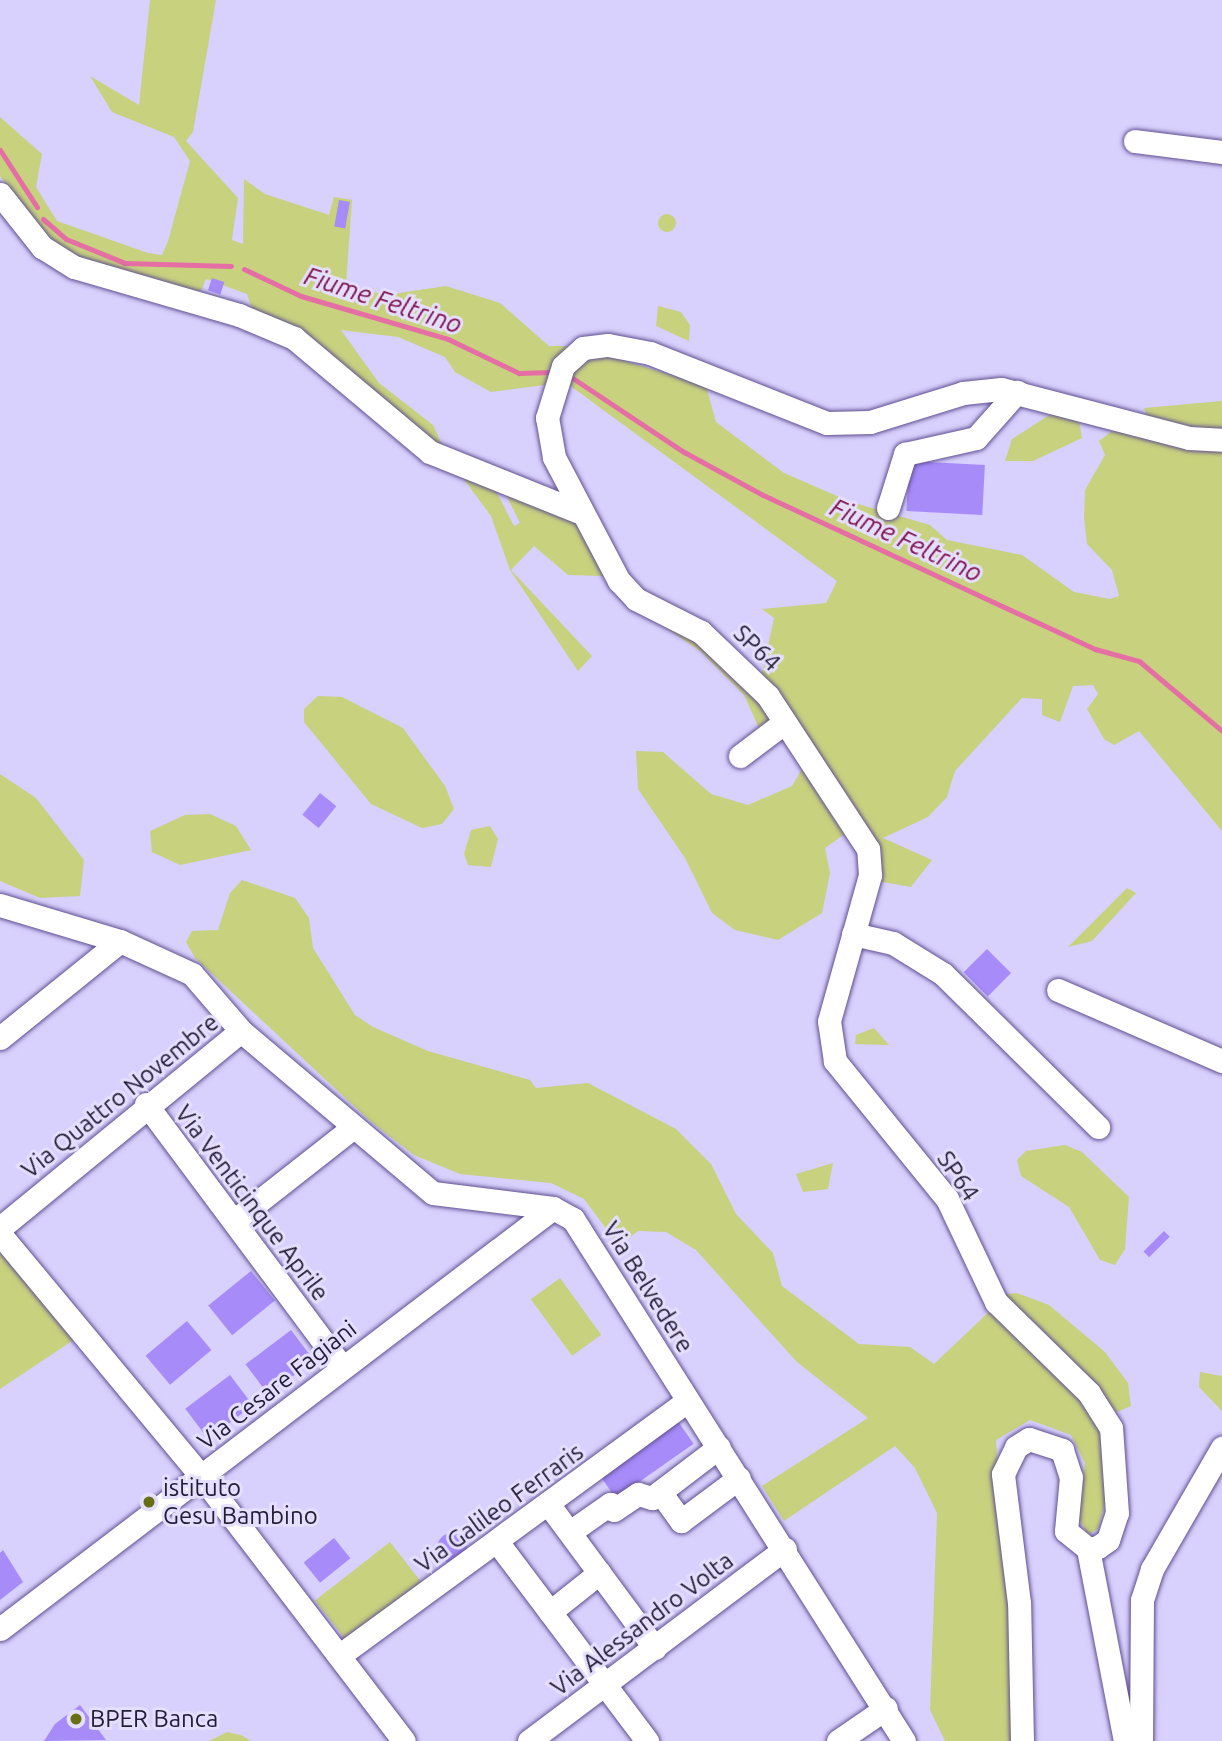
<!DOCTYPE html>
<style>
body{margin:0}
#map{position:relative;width:1222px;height:1741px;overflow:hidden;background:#d8d0fd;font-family:Ubuntu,sans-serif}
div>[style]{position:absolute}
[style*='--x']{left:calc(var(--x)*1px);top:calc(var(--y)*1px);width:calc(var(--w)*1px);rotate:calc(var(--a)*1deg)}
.green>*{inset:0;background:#c8d17e;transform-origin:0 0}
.round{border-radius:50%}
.stream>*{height:5px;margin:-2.5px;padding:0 2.5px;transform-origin:2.5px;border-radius:2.5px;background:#e56ea4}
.building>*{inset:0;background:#a68bf9;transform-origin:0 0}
.roads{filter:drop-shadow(0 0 2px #605090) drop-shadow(0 0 2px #605090)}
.minor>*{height:23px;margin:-11.5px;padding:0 11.5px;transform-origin:11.5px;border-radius:11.5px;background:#fff}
.dots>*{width:19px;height:19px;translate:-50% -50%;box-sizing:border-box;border:4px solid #e5dffe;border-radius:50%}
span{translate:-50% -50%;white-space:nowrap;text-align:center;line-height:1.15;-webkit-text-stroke:6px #e5dffe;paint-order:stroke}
.street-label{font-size:24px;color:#231c37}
.poi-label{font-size:24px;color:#231c37}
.left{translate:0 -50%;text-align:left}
.water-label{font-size:26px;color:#7f134e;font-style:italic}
</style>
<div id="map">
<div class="green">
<i style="clip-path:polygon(150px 0,216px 0,193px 132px,186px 141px,238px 198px,232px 240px,243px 244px,244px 179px,265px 194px,329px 215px,334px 197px,352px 200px,346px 285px,386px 295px,446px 286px,500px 303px,549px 346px,569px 346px,545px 385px,491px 392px,455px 372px,445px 357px,398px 337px,341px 330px,379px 383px,433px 425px,447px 455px,252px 310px,247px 294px,206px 279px,201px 291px,169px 288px,70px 254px,44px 237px,0 176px,0 117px,42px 154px,36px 187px,57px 221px,148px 253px,162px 255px,168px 241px,190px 161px,174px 137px,112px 112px,90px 76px,139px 105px)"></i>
<i class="round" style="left:658px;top:214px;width:18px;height:18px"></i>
<i style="clip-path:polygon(658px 306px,681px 312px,690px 325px,689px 341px,656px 326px)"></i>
<i style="clip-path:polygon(603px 354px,706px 386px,716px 422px,784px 473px,851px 502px,930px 525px,947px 540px,1022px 555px,1074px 592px,1110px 599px,1119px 596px,1112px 570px,1087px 544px,1084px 517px,1085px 490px,1105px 455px,1099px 441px,1112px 431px,1222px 444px,1222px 831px,1139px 731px,1114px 745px,1104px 739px,1087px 709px,1098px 694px,1093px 685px,1073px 686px,1060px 722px,1042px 715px,1042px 699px,1022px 698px,955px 771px,947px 797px,928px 817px,883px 838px,932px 860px,911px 887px,877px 881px,760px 683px,774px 618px,762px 609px,826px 603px,837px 581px,565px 382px,580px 360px)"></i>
<i style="clip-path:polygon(1222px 401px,1222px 435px,1150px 425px,1144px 408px)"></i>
<i style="clip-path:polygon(1051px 414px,1079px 421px,1082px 438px,1033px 461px,1005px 461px,1012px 439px)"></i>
<i style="clip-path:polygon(460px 474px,495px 489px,514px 526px,520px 523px,504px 491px,577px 516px,604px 576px,568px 575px,534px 546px,511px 570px,592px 656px,578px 671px,510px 570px,491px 516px)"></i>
<i style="clip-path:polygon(635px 607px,678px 624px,779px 720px,766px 731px,759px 728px,744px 695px,700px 651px)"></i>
<i style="clip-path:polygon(318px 696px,342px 697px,403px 728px,445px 786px,454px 809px,442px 824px,422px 828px,371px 804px,304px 722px,304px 709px)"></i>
<i style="clip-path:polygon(636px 751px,663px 752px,711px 794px,748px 805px,792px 786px,805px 764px,849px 831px,825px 848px,830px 873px,822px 913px,778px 940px,735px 930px,712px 913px,685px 858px,638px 789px)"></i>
<i style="clip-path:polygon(0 774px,36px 798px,84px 860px,80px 896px,40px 898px,0 881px)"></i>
<i style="clip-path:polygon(210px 814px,236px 826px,251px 850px,180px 865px,152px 852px,150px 831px,185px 815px)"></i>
<i style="clip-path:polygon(490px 826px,498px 839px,491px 867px,468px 865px,464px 854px,471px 830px)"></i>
<i style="clip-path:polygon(242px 880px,295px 898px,309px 918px,313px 948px,355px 1015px,373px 1027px,428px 1051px,530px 1080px,536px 1088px,588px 1083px,676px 1129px,711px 1164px,736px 1214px,773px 1253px,782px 1286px,859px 1344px,910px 1347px,934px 1364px,993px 1308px,1103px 1424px,1107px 1496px,1098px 1529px,1088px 1535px,1078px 1517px,1085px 1463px,1071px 1435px,1030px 1420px,996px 1440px,1018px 1741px,945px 1741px,930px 1710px,937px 1513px,915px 1468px,895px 1446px,784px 1521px,762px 1486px,868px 1418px,797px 1362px,696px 1250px,666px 1232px,638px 1231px,619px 1246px,584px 1199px,551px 1183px,460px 1174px,414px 1155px,370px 1121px,195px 958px,186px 942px,192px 931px,218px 930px,230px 893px)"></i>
<i style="clip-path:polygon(1127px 888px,1136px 893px,1092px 941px,1068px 947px)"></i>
<i style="clip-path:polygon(874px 1028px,889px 1045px,855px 1044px,856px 1035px)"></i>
<i style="clip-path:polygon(1065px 1145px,1082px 1152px,1129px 1197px,1125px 1249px,1115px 1265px,1100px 1260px,1069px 1207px,1021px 1176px,1017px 1160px,1026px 1151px)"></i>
<i style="clip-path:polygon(833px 1163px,828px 1189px,803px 1192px,796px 1174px)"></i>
<i style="clip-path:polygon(0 1246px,78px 1337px,0 1389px)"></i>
<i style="left:560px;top:1278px;width:70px;height:36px;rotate:54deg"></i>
<i style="clip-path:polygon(1017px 1293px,1049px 1305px,1105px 1352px,1128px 1383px,1131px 1406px,1117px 1412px,1002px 1295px)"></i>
<i style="clip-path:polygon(1200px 1372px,1222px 1376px,1222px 1433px,1222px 1411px,1199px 1387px)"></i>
<i style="left:390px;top:1542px;width:53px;height:95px;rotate:52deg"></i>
<i style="clip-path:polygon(227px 1732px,241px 1735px,251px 1741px,209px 1741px)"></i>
</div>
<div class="stream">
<i style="--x:0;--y:150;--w:68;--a:57"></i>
<i style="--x:43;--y:219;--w:30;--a:41"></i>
<i style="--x:66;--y:239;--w:64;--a:22.1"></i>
<i style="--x:125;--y:263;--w:106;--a:1.6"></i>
<i style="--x:244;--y:269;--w:63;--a:25.3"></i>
<i style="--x:301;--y:296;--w:153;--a:16.3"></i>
<i style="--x:448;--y:339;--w:79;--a:25.6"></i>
<i style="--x:519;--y:373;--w:32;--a:-2"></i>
<i style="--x:574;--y:379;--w:132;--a:33.6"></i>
<i style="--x:684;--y:452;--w:90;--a:28.6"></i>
<i style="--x:763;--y:495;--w:366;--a:24.9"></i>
<i style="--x:1095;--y:649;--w:46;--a:15.3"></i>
<i style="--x:1139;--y:661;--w:109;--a:40.1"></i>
</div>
<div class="building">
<i style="left:339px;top:200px;width:11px;height:27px;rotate:10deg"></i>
<i style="left:212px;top:278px;width:13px;height:13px;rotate:18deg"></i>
<i style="left:909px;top:461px;width:76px;height:50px;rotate:3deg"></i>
<i style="left:320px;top:793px;width:21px;height:28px;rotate:39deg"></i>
<i style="left:987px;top:949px;width:34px;height:33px;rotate:45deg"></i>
<i style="left:1164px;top:1231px;width:8px;height:29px;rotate:45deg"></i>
<i style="left:251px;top:1271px;width:38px;height:55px;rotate:51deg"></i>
<i style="left:187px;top:1321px;width:38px;height:54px;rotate:50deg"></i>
<i style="left:291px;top:1330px;width:38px;height:57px;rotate:53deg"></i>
<i style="left:230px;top:1375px;width:38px;height:56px;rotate:53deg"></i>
<i style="left:677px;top:1420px;width:29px;height:95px;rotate:55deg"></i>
<i class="round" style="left:437px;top:1533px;width:30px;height:30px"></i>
<i style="left:334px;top:1538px;width:26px;height:39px;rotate:51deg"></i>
<i style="clip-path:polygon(3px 1550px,23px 1582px,0 1600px,0 1553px)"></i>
<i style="clip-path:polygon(80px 1705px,106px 1740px,44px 1741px,55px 1724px)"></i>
</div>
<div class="roads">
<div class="minor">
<i style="--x:1135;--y:141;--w:88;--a:7.2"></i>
<i style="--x:0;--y:194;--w:68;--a:51.6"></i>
<i style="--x:42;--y:247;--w:38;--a:32"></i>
<i style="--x:74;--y:267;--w:172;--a:16.2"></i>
<i style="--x:239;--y:315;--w:60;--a:22.7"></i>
<i style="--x:294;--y:338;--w:177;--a:40"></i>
<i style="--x:430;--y:452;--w:161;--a:21.9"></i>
<i style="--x:888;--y:508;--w:57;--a:-72.5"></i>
<i style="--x:905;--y:454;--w:73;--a:-12.7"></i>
<i style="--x:976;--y:438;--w:62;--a:-48.3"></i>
<i style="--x:740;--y:756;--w:56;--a:-37.1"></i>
<i style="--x:0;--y:905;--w:125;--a:16.7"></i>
<i style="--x:120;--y:941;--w:79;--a:24.6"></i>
<i style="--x:192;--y:974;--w:75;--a:49.3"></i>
<i style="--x:241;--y:1031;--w:251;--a:40.2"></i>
<i style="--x:433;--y:1193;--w:121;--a:7.1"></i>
<i style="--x:553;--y:1208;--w:23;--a:29"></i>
<i style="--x:573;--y:1219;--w:618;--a:57.62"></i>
<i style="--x:853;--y:934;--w:41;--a:12.7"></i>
<i style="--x:893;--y:943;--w:59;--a:31.8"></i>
<i style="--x:943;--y:974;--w:218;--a:44.6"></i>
<i style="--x:1058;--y:990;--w:179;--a:23.4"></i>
<i style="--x:0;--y:1038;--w:154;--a:-38.9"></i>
<i style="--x:146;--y:1104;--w:328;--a:53.3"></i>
<i style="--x:235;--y:1220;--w:147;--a:-38.1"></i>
<i style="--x:0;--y:1228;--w:311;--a:-39.3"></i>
<i style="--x:0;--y:1234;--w:316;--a:50.3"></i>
<i style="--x:202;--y:1477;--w:332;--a:52.6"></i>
<i style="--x:660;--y:1492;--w:36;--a:54"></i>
<i style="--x:681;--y:1521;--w:72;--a:-36.6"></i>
<i style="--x:549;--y:1505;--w:178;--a:53.5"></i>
<i style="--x:570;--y:1532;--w:49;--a:-35"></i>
<i style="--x:610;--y:1504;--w:7;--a:56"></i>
<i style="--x:614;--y:1510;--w:29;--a:-34"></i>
<i style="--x:638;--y:1494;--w:15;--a:16"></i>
<i style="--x:652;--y:1498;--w:84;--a:-37.3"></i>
<i style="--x:498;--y:1543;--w:248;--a:53"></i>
<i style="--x:1088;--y:1549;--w:196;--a:79.1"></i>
<i style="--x:550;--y:1612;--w:63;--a:-38.5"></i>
<i style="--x:0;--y:1629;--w:695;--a:-37.28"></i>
<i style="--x:340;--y:1655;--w:431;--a:-36.2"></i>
<i style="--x:529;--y:1741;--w:320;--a:-36.9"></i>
<i style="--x:838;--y:1741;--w:58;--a:-34.5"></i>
<i style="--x:1022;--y:1741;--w:138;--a:-91.2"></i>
<i style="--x:1019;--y:1603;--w:130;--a:-97.1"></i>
<i style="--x:1003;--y:1474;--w:30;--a:-64"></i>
<i style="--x:1016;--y:1447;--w:15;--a:-32"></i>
<i style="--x:1029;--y:1439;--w:35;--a:18"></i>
<i style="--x:1062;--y:1450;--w:28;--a:72"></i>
<i style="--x:1071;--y:1477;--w:54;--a:95.3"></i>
<i style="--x:1066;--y:1531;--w:28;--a:39"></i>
<i style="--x:1088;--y:1549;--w:10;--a:-11"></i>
<i style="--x:1098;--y:1547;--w:12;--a:-35"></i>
<i style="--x:1108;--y:1540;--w:28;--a:-72"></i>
<i style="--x:1117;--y:1513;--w:85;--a:-94"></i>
<i style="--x:1111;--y:1428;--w:41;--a:-122.2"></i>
<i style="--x:1089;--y:1393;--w:130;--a:-135.6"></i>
<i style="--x:996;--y:1302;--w:114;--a:-115.4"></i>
<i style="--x:947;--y:1199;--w:178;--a:-129.1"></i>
<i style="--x:835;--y:1061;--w:40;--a:-98.5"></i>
<i style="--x:829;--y:1021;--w:152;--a:-74.3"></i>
<i style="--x:870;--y:875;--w:26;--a:-94"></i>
<i style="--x:868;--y:849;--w:183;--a:-123.2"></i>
<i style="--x:768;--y:696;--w:93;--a:-136.3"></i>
<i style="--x:701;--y:632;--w:73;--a:-153.1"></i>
<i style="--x:636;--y:599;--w:25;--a:-133"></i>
<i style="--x:619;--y:581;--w:140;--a:-117.7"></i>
<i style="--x:554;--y:457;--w:40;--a:-100"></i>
<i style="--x:547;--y:418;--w:54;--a:-72.9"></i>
<i style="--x:563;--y:366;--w:27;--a:-42"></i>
<i style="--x:583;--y:348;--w:25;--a:-7"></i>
<i style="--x:608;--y:345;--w:43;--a:10.8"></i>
<i style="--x:650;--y:353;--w:190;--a:21.6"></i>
<i style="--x:827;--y:423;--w:43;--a:-1.3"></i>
<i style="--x:870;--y:422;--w:97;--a:-17.3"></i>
<i style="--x:963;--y:393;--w:38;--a:-6"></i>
<i style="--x:1001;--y:389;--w:194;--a:14.6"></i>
<i style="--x:1189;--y:438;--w:33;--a:3"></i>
<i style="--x:1141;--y:1741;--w:141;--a:-89.6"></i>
<i style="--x:1142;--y:1600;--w:33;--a:-72"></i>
<i style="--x:1152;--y:1569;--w:140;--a:-60"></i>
</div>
</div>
<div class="dots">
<i style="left:149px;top:1502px;background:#686e13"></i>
<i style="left:76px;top:1719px;background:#686e13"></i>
</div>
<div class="street-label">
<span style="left:757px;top:648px;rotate:44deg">SP64</span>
<span style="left:120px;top:1096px;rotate:-39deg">Via Quattro Novembre</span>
<span style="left:958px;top:1176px;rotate:56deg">SP64</span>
<span style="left:252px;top:1203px;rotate:53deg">Via Venticinque Aprile</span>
<span style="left:648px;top:1287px;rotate:58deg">Via Belvedere</span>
<span style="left:277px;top:1385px;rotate:-38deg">Via Cesare Fagiani</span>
<span style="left:499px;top:1508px;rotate:-36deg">Via Galileo Ferraris</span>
<span style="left:642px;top:1624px;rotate:-37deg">Via Alessandro Volta</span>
</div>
<div class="poi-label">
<span class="left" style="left:163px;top:1502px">istituto<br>Gesu Bambino</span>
<span class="left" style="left:90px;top:1719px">BPER Banca</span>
</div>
<div class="water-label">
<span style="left:383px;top:300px;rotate:18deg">Fiume Feltrino</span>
<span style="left:906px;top:540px;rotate:25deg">Fiume Feltrino</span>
</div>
</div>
